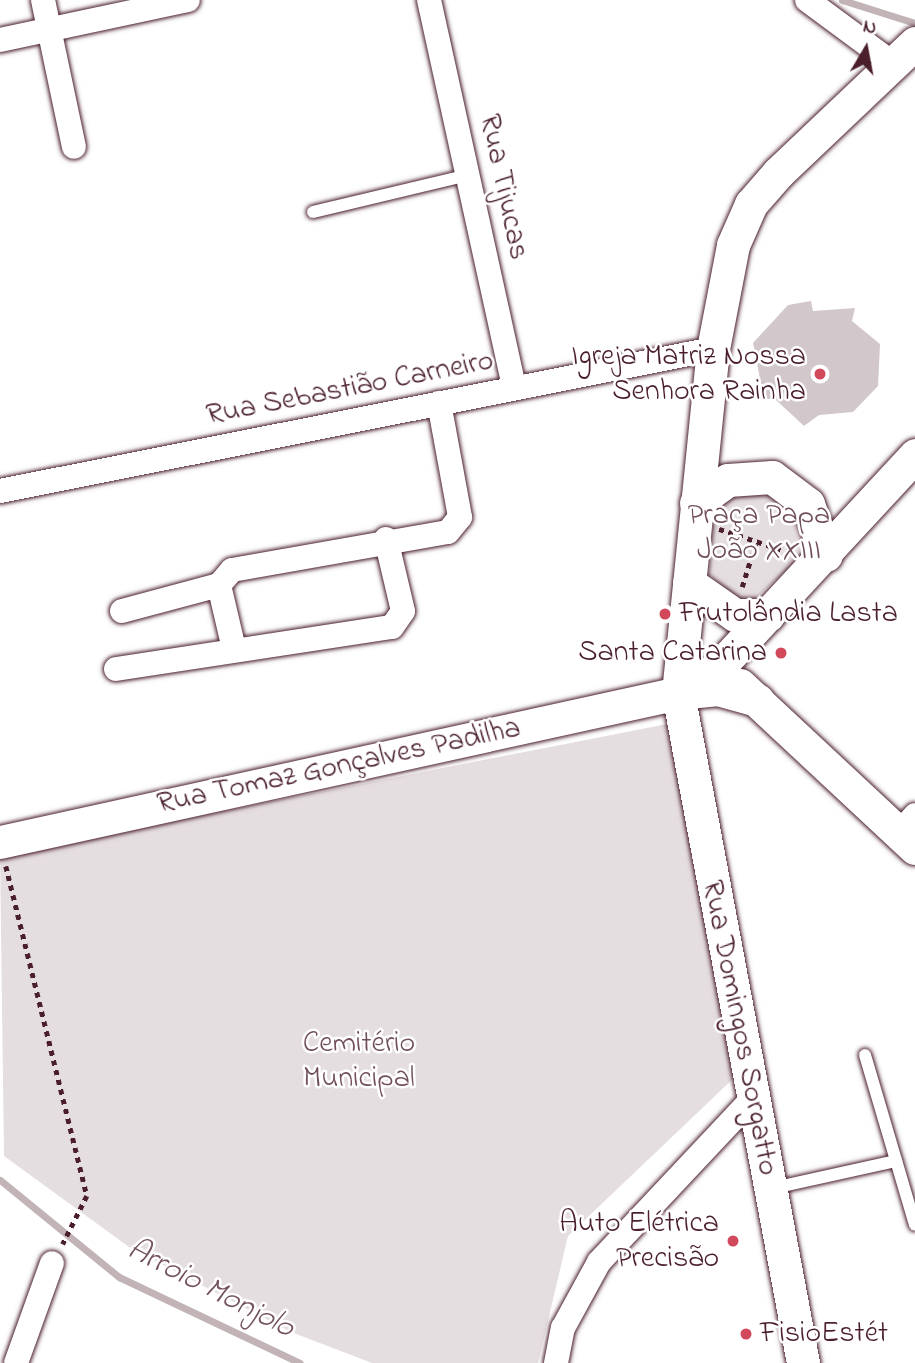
<!DOCTYPE html>
<meta charset="utf-8">
<style>
body{margin:0}
#map{position:relative;width:915px;height:1363px;overflow:hidden;background:#fff;font-family:"Indie Flower",sans-serif}
div>[style]{position:absolute}
[style*='--x']{left:calc(var(--x)*1px);top:calc(var(--y)*1px);width:calc(var(--w)*1px);rotate:calc(var(--a)*1deg)}
.green>*{inset:0;background:#e5dee0}
.stream>*{height:7px;margin:-3.5px;padding:0 3.5px;transform-origin:3.5px;border-radius:3.5px;background:#c1b3b6}
.building>*{inset:0;background:#d2c7cb}
.path>*{height:4.5px;margin-top:-2.25px;transform-origin:0;background:repeating-linear-gradient(90deg,#4a1f2b 0 5px,transparent 0 10px)}
.roads{filter:drop-shadow(0 0 2px #4a1f2b) drop-shadow(0 0 2px #4a1f2b)}
.lane>*{height:12px;margin:-6px;padding:0 6px;transform-origin:6px;border-radius:6px;background:#fff}
.street>*{height:24px;margin:-12px;padding:0 12px;transform-origin:12px;border-radius:12px;background:#fff}
.secondary>*{height:33px;margin:-16.5px;padding:0 16.5px;transform-origin:16.5px;border-radius:16.5px;background:#fff}
.dots>*{width:19px;height:19px;translate:-50% -50%;box-sizing:border-box;border:4px solid #fff;border-radius:50%}
span{translate:-50% -50%;white-space:nowrap;text-align:center;line-height:1.15;-webkit-text-stroke:5px #fff;paint-order:stroke}
.street-label{font-size:30px;color:#4a1f2b}
.poi-label{font-size:30px;color:#4a1f2b}
.right{translate:-100% -50%;text-align:right}
.left{translate:0 -50%;text-align:left}
.park-label{font-size:30px;color:#714f58}
.water-label{font-size:32px;color:#74535c;font-style:italic}
.north{position:absolute;left:831px;top:14px;width:70px;height:70px;-webkit-text-stroke:5px #fff;paint-order:stroke;rotate:10deg;font-size:19px;font-weight:700;line-height:28px;text-align:center;color:#4a1f2b}
.north::after{content:'';display:block;margin:auto;width:24px;height:32px;background:#4a1f2b;clip-path:polygon(50% 0,100% 100%,50% 72%,0 100%)}
</style>
<div id="map">
<div class="green">
<i style="clip-path:polygon(782px 490px,808px 539px,802px 557px,753px 600px,738px 601px,709px 574px,714px 517px,733px 491px)"></i>
<i style="clip-path:polygon(672px 723px,737px 1075px,568px 1236px,538px 1363px,372px 1363px,291px 1332px,129px 1247px,4px 1156px,0 855px)"></i>
</div>
<div class="stream">
<i style="--x:842;--y:0;--w:77;--a:17.5"></i>
<i style="--x:0;--y:1180;--w:154;--a:39.2"></i>
<i style="--x:119;--y:1277;--w:200;--a:25.4"></i>
</div>
<div class="building">
<i style="clip-path:polygon(811px 301px,813px 311px,855px 308px,852px 321px,880px 344px,878px 386px,853px 412px,819px 415px,804px 426px,775px 399px,764px 399px,753px 343px,788px 305px)"></i>
</div>
<div class="path">
<i style="--x:719;--y:529;--w:76;--a:18.4"></i>
<i style="--x:742;--y:587;--w:50;--a:-72.6"></i>
<i style="--x:6;--y:866;--w:340;--a:76.2"></i>
<i style="--x:87;--y:1196;--w:54;--a:116.6"></i>
</div>
<div class="roads">
<div class="lane">
<i style="--x:313;--y:212;--w:159;--a:-13.4"></i>
<i style="--x:865;--y:1055;--w:177;--a:73.6"></i>
<i style="--x:773;--y:1188;--w:126;--a:-12.4"></i>
</div>
<div class="street">
<i style="--x:43;--y:0;--w:150;--a:78.1"></i>
<i style="--x:429;--y:0;--w:397;--a:77.6"></i>
<i style="--x:807;--y:0;--w:106;--a:36.5"></i>
<i style="--x:0;--y:40;--w:192;--a:-12"></i>
<i style="--x:0;--y:491;--w:727;--a:-11.26"></i>
<i style="--x:219;--y:585;--w:66;--a:76.8"></i>
<i style="--x:122;--y:611;--w:100;--a:-15"></i>
<i style="--x:219;--y:585;--w:20;--a:-49"></i>
<i style="--x:232;--y:570;--w:219;--a:-10"></i>
<i style="--x:448;--y:532;--w:19;--a:-51"></i>
<i style="--x:460;--y:517;--w:116;--a:-100.4"></i>
<i style="--x:116;--y:669;--w:279;--a:-8.7"></i>
<i style="--x:392;--y:627;--w:19;--a:-55"></i>
<i style="--x:403;--y:611;--w:74;--a:-103.3"></i>
<i style="--x:899;--y:833;--w:24;--a:-48"></i>
<i style="--x:16;--y:1363;--w:106;--a:-70.2"></i>
<i style="--x:556;--y:1363;--w:36;--a:-79"></i>
<i style="--x:563;--y:1328;--w:75;--a:-61.4"></i>
<i style="--x:599;--y:1262;--w:225;--a:-46.8"></i>
</div>
<div class="secondary">
<i style="--x:696;--y:503;--w:39;--a:-36"></i>
<i style="--x:728;--y:480;--w:44;--a:-3.9"></i>
<i style="--x:772;--y:477;--w:45;--a:36.9"></i>
<i style="--x:808;--y:504;--w:54;--a:70.6"></i>
<i style="--x:689;--y:583;--w:56;--a:34.8"></i>
<i style="--x:735;--y:615;--w:33;--a:0"></i>
<i style="--x:740;--y:685;--w:239;--a:43"></i>
<i style="--x:683;--y:689;--w:42;--a:-31.4"></i>
<i style="--x:719;--y:667;--w:289;--a:-47.2"></i>
<i style="--x:0;--y:842;--w:694;--a:-12.39"></i>
<i style="--x:678;--y:693;--w:40;--a:-5.7"></i>
<i style="--x:718;--y:689;--w:41;--a:15.8"></i>
<i style="--x:803;--y:1363;--w:682;--a:-100.57"></i>
<i style="--x:678;--y:693;--w:346;--a:-84.2"></i>
<i style="--x:713;--y:349;--w:106;--a:-79.1"></i>
<i style="--x:733;--y:245;--w:45;--a:-66.3"></i>
<i style="--x:751;--y:204;--w:41;--a:-48.9"></i>
<i style="--x:778;--y:173;--w:189;--a:-43.5"></i>
</div>
</div>
<div class="dots">
<i style="left:820px;top:374px;background:#d1495b"></i>
<i style="left:665px;top:614px;background:#d1495b"></i>
<i style="left:781px;top:653px;background:#d1495b"></i>
<i style="left:733px;top:1241px;background:#d1495b"></i>
<i style="left:746px;top:1334px;background:#d1495b"></i>
</div>
<div class="street-label">
<span style="left:503px;top:187px;rotate:78deg">Rua Tijucas</span>
<span style="left:350px;top:389px;rotate:-11deg">Rua Sebastião Carneiro</span>
<span style="left:339px;top:767px;rotate:-12deg">Rua Tomaz Gonçalves Padilha</span>
<span style="left:739px;top:1028px;rotate:79deg">Rua Domingos Sorgatto</span>
</div>
<div class="poi-label">
<span class="right" style="left:806px;top:374px">Igreja Matriz Nossa<br>Senhora Rainha</span>
<span class="left" style="left:679px;top:614px">Frutolândia Lasta</span>
<span class="right" style="left:767px;top:653px">Santa Catarina</span>
<span class="right" style="left:719px;top:1241px">Auto Elétrica<br>Precisão</span>
<span class="left" style="left:760px;top:1334px">FisioEstét</span>
</div>
<div class="park-label">
<span style="left:759px;top:533px">Praça Papa<br>João XXIII</span>
<span style="left:359px;top:1061px">Cemitério<br>Municipal</span>
</div>
<div class="water-label">
<span style="left:210px;top:1290px;rotate:27deg">Arroio Monjolo</span>
</div>
<div class="north">N</div>
</div>
